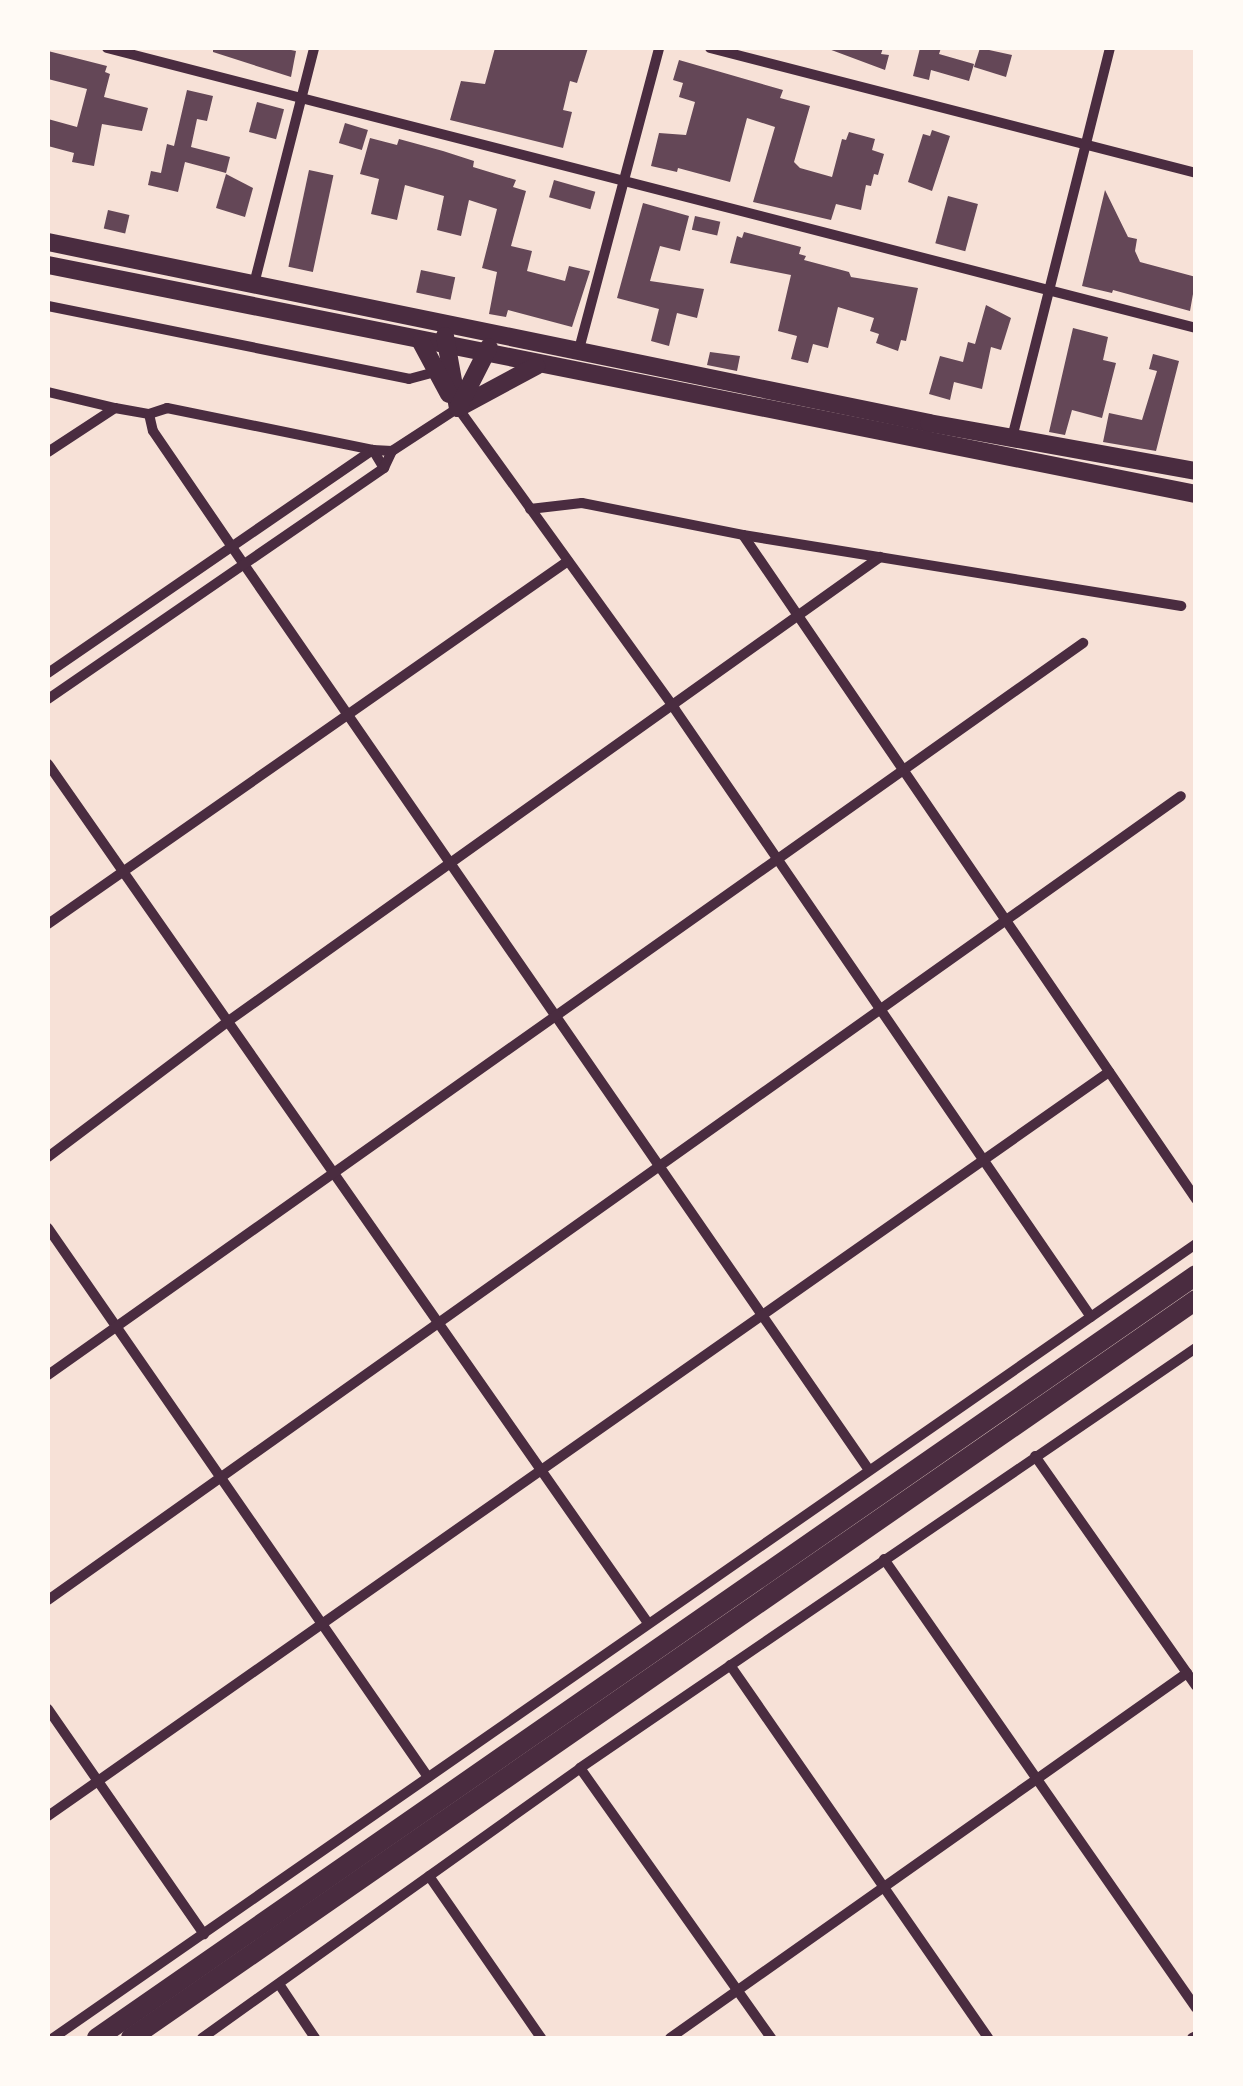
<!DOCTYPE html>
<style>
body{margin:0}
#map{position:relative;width:1243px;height:2086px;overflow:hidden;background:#f7e1d7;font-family:Signika,sans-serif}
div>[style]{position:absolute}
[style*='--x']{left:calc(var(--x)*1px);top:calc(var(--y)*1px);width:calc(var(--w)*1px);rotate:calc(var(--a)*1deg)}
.building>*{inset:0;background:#644757;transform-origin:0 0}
.minor>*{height:10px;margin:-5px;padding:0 5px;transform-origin:5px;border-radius:5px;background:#4a2c40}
.primary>*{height:18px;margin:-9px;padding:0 9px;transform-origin:9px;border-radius:9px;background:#4a2c40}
.trunk>*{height:20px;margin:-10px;padding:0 10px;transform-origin:10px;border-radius:10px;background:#4a2c40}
span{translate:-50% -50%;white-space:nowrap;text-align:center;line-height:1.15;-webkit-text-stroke:8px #fffaf5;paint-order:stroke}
.frame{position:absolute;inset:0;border:50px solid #fffaf5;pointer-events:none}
</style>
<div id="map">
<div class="building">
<i style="clip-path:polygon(213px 48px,281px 48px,296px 51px,291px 77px,213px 52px)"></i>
<i style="clip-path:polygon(495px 48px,588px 48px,577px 83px,570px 81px,563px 110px,572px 112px,563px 148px,450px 120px,461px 81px,485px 84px)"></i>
<i style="clip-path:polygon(826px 48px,883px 48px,881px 54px,889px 55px,885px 70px)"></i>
<i style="clip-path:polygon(920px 48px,941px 48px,939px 54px,974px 64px,969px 81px,931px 70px,929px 80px,913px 76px)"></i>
<i style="clip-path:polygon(980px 48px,1012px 55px,1006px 77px,974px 67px)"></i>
<i style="clip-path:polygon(48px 51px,107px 66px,105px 72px,110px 74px,104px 97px,148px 108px,142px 131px,102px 124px,94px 166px,72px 162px,74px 153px,48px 146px,48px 119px,77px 127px,87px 89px,48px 79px)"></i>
<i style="clip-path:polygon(679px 60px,783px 90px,780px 98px,810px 106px,794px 162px,800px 168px,832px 177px,842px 139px,846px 140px,849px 132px,875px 139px,872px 150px,884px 154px,878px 175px,874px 174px,871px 186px,866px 185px,861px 210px,836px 204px,831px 220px,753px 202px,775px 127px,747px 118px,730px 182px,678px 168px,677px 172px,651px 166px,659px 133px,686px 135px,695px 102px,679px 97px,683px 83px,673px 80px)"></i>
<i style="clip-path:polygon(187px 90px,213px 96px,207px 121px,197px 119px,191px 147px,230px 157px,226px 173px,185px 162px,178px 192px,148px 185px,151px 171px,161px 173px,167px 144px,174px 146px)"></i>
<i style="left:257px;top:102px;width:28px;height:31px;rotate:15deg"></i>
<i style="left:345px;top:123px;width:24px;height:21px;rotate:17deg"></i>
<i style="clip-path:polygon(932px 130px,950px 136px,932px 191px,908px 182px,923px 134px,930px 136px)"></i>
<i style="clip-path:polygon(370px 138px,397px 145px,399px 139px,443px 151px,474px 161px,473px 167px,516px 180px,513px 187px,526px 191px,511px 246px,532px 251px,527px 271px,565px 281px,569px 266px,590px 271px,572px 327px,508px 310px,506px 317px,489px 314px,497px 272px,482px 268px,497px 209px,469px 200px,461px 236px,437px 230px,444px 196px,405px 185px,397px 220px,371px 214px,379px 179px,360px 174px)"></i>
<i style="left:309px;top:170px;width:25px;height:99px;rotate:12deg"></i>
<i style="clip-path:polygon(226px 174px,253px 188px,245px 217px,216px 208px)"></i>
<i style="left:554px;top:180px;width:43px;height:18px;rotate:16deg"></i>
<i style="clip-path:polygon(1105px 190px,1128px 237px,1137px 239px,1135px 251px,1140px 262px,1196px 277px,1190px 311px,1113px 290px,1112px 293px,1082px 286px)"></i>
<i style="left:948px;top:196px;width:31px;height:49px;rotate:15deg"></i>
<i style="clip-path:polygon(643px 203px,689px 216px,680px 251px,660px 246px,650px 281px,704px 289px,697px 318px,677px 313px,669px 346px,651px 341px,659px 309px,617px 298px)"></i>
<i style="left:108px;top:210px;width:22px;height:19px;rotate:13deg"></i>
<i style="left:695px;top:216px;width:26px;height:14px;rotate:13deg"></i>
<i style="clip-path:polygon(744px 232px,801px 247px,799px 254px,806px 256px,804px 260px,849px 272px,851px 277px,918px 288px,906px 341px,901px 340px,898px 351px,876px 343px,879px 334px,870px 331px,874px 318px,838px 307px,828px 348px,813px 344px,808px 363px,791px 359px,797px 336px,778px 331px,791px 275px,730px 263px,737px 236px,742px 238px)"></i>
<i style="left:421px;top:270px;width:35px;height:23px;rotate:12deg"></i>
<i style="clip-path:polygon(986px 305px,1011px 318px,1001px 350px,991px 347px,982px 389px,954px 382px,950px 400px,929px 394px,940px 356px,963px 362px,968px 342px,975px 344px)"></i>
<i style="clip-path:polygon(1073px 328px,1108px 337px,1103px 360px,1116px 363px,1102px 418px,1072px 410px,1065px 435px,1049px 432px)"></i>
<i style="clip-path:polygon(710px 352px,740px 356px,737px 371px,707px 365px)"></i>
<i style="clip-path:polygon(1153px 354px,1179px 361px,1156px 451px,1103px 442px,1109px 413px,1142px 420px,1157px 371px,1149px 369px)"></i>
</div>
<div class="minor">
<i style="--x:107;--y:48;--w:1124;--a:14.42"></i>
<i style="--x:710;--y:48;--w:502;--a:14.42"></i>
<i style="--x:254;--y:284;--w:244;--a:-75.7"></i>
<i style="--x:48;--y:306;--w:368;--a:11.4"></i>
<i style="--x:409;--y:379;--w:28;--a:-15"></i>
<i style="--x:578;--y:353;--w:316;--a:-75.1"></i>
<i style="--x:48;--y:392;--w:69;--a:13.4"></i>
<i style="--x:149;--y:414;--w:19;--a:-18"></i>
<i style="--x:167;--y:408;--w:210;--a:11.5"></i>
<i style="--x:373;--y:450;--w:21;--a:59"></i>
<i style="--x:1012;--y:438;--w:402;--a:-75.9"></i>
<i style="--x:48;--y:452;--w:80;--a:-33.3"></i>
<i style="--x:115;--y:408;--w:35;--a:10"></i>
<i style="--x:149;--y:414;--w:17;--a:77"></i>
<i style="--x:153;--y:431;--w:140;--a:55.7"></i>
<i style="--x:232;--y:547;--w:1121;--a:55.39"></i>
<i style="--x:530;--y:509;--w:52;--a:-6.6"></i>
<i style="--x:582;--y:503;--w:164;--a:11.2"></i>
<i style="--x:743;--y:535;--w:444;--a:9.2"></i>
<i style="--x:743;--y:535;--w:804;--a:55.7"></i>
<i style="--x:48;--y:673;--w:394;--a:-34.5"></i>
<i style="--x:373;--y:450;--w:19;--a:3"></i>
<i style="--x:48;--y:699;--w:408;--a:-34.5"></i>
<i style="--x:384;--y:468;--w:19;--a:-65"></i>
<i style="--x:392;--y:451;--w:79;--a:-33.1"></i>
<i style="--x:458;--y:408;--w:370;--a:54.2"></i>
<i style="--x:674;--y:708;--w:738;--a:55.6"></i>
<i style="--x:48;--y:764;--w:1048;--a:55.07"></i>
<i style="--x:48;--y:924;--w:634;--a:-34.92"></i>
<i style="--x:48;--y:1157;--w:224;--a:-37"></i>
<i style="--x:227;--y:1022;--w:802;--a:-35.45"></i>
<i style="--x:48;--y:1228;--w:668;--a:55.31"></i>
<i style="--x:48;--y:1375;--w:1268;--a:-35.27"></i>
<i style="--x:1035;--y:1456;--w:281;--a:55"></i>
<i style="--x:884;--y:1559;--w:547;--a:55.21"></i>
<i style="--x:48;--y:1600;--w:1389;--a:-35.36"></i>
<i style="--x:730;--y:1665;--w:454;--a:55.3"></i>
<i style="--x:48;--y:1709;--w:274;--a:55.3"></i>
<i style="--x:580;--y:1768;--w:331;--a:54.7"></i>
<i style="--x:48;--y:1816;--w:1296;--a:-35.04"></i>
<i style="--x:429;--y:1876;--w:197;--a:55.3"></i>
<i style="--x:279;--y:1984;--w:65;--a:56.3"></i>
<i style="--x:53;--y:2038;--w:1392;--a:-34.79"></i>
<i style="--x:202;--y:2038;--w:465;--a:-35.5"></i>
<i style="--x:580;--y:1768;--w:746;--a:-34.29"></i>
<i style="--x:670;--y:2038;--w:633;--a:-35.22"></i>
<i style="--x:1192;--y:2038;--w:4;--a:-27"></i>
</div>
<div class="primary">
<i style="--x:48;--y:242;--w:899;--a:11.61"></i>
<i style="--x:929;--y:423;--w:271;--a:10.2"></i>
<i style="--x:48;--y:265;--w:1171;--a:11.28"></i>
<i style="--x:445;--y:336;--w:73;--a:79.8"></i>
<i style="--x:421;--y:342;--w:59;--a:61.7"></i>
<i style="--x:458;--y:408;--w:89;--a:-28.3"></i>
<i style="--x:458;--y:408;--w:68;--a:-63.1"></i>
</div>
<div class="trunk">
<i style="--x:97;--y:2038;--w:1338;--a:-34.77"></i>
<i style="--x:131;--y:2038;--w:1296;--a:-34.72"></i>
</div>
<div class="frame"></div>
</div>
